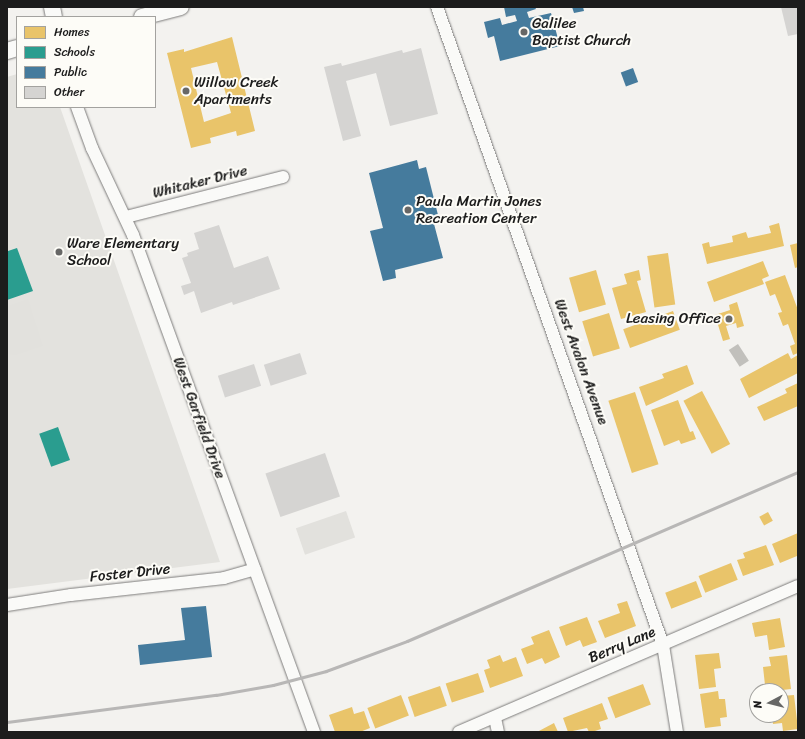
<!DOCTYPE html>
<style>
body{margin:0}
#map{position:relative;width:805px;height:739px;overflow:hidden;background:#f3f2ef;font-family:Sriracha,sans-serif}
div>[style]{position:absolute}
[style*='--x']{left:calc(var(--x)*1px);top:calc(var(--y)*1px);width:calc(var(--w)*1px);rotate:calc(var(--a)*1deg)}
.built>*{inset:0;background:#e3e2de}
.green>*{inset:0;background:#e2e1dd;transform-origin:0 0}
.water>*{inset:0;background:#c1c0bc;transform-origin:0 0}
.homes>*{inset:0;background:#e9c46a;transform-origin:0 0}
.schools>*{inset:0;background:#2a9d8f;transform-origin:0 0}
.public>*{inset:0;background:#457b9d;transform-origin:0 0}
.building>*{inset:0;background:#d5d4d2;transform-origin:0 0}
.roads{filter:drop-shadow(0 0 1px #7d7c7b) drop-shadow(0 0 1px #7d7c7b)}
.street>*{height:12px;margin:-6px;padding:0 6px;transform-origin:6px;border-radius:6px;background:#fafaf8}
.secondary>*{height:16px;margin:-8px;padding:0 8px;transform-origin:8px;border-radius:8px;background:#fafaf8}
.rail>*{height:3px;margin:-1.5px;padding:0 1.5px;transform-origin:1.5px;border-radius:1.5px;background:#b8b7b6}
.dots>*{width:11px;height:11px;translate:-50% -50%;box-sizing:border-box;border:2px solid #fdfcf7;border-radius:50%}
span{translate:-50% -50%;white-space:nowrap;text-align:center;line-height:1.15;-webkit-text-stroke:4px #fdfcf7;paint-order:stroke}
.poi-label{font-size:15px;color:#1c1c1c}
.left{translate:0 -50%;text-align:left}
.right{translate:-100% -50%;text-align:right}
.street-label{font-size:15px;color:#1c1c1c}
.frame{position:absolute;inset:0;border:8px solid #1c1c1c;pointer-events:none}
.legend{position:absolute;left:16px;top:16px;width:140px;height:92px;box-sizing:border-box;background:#fdfcf7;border:1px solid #a3a29f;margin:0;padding:5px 7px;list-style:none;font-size:12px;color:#1c1c1c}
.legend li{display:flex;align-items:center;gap:8px;height:20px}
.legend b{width:20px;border:1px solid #a3a29f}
.north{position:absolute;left:749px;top:683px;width:40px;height:40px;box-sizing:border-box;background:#fdfcf7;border:1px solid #a3a29f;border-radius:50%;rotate:263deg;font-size:11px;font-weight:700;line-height:16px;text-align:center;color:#1c1c1c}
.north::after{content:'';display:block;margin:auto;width:14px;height:18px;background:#676766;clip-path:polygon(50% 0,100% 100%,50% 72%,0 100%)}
</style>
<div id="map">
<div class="built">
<i style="clip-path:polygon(17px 74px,17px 107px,60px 107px,220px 562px,7px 589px,7px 77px)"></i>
</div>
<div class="green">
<i style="clip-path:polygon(28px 299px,43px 346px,15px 355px,7px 354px,7px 306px)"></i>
<i style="left:346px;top:511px;width:28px;height:53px;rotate:71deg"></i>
</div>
<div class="water">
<i style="left:738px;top:344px;width:20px;height:11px;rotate:57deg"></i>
</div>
<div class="homes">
<i style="clip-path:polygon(evenodd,232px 37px,255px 131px,237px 136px,236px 131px,210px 138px,211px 143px,191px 148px,167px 53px,184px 49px,184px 52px,232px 37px,217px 62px,231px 113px,204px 122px,191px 68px,217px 62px)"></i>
<i style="clip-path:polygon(779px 223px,784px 246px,707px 264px,702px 244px,709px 242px,710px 247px,733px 242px,732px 236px,746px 232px,748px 238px,771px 233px,769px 226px)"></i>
<i style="clip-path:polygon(798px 243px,798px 267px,795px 268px,790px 245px)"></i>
<i style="left:668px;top:253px;width:52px;height:21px;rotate:82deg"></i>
<i style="clip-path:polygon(763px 261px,769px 276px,762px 279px,764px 284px,714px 302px,707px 282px)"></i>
<i style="left:596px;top:270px;width:36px;height:28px;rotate:74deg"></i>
<i style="clip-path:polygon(639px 270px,641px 280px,637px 281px,646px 312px,621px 319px,612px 288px,627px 284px,624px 274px)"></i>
<i style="clip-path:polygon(785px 275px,798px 310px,798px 353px,793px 355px,790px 346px,795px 344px,788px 324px,783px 326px,778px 313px,782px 312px,775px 294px,770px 296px,765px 282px)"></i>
<i style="clip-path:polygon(737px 302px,744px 326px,737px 328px,736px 323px,726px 326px,730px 339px,723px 341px,715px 315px,730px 310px,729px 305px)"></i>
<i style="left:673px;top:311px;width:20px;height:53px;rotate:70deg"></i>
<i style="left:609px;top:313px;width:37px;height:28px;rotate:73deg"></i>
<i style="clip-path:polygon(788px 353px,791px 359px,798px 355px,798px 373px,749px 398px,740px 379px)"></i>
<i style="clip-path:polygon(687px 365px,694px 384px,646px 406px,639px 387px,664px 378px,662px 374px)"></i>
<i style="clip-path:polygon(798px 383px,798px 406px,764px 421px,757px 407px,787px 393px,785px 389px)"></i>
<i style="left:702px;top:391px;width:60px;height:21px;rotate:62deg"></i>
<i style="left:635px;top:392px;width:76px;height:28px;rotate:72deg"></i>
<i style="clip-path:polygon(678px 400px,690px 432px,693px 431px,696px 439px,681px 444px,679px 440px,664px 446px,651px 410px)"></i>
<i style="left:768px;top:512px;width:10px;height:10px;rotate:61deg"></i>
<i style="clip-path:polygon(798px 533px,797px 556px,780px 563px,772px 544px)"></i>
<i style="clip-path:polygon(766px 545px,774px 565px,743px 576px,737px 560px,745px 558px,743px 553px)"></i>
<i style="left:731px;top:563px;width:18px;height:35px;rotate:68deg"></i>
<i style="left:696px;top:581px;width:17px;height:33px;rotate:69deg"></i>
<i style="clip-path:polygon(627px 601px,636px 626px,605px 638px,598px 621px,620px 613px,617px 604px)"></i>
<i style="clip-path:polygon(587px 617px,597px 642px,583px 647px,580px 640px,566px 646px,559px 627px)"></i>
<i style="clip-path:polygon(780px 618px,785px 647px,769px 650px,767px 635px,755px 637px,752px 623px)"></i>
<i style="clip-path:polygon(549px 630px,560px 657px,545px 664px,542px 658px,527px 664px,521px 649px,534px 644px,531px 637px)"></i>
<i style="clip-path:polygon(719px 653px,721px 668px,714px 669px,716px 687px,699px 689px,695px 655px)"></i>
<i style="clip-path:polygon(500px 655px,503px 662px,516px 657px,523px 676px,490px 688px,484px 670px,490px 668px,487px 660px)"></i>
<i style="clip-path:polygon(787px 655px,791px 689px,774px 691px,773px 684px,765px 685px,763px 667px,771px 666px,769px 657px)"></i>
<i style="left:478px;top:673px;width:20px;height:34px;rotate:72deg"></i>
<i style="left:643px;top:684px;width:22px;height:38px;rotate:69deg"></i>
<i style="left:440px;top:686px;width:21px;height:34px;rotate:71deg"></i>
<i style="clip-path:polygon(718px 691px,719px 699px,725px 699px,727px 717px,720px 718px,721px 726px,705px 728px,700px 694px)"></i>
<i style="left:401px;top:695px;width:22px;height:36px;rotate:69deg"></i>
<i style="clip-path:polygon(794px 695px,798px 729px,783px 731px,782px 723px,773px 724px,772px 715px,781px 715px,781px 696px)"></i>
<i style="clip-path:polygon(602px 703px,608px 719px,599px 722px,601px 729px,592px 732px,589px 732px,587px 728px,568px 732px,563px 718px)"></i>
<i style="clip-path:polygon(352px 707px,354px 714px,364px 711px,370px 728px,360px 732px,335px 732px,329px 715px)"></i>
<i style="clip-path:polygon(554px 723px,558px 732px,537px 732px)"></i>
</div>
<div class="schools">
<i style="clip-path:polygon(7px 248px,8px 251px,17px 248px,33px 291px,7px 300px)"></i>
<i style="left:58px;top:427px;width:35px;height:20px;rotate:70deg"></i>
</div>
<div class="public">
<i style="clip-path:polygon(504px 7px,535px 7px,536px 9px,527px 12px,529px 18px,551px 13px,560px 46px,500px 61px,494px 36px,488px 38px,484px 22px,500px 18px,502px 25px,517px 21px,515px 15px,506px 17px)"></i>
<i style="clip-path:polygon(572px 7px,583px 7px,584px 11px,574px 13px)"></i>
<i style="left:633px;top:68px;width:15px;height:13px;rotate:70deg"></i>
<i style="clip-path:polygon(417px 160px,419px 169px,426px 167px,440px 223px,434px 224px,443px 258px,395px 270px,396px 278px,383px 281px,370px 231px,383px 228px,369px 173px)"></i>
<i style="clip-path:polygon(206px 606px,212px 657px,140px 665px,138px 645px,185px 640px,181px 608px)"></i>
</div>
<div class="building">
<i style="clip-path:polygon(781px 7px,798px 7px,798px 34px,788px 36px)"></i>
<i style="clip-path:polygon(421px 48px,438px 114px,390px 126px,376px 73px,346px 81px,361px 136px,343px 141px,324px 67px,341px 63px,342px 66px,402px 50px,403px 53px)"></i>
<i style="clip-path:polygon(219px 225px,234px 268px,268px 256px,280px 289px,233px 305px,232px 302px,201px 313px,194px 291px,184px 295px,181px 286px,191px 283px,182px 258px,188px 256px,187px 253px,199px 249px,194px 233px)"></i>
<i style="left:300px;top:353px;width:22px;height:38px;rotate:72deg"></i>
<i style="left:254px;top:364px;width:23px;height:38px;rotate:72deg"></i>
<i style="left:325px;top:453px;width:46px;height:63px;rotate:71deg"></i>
</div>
<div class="roads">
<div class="street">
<i style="--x:437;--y:7;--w:677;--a:70.49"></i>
<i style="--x:663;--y:645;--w:88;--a:80.9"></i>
<i style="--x:77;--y:107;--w:44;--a:69.9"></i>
<i style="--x:92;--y:148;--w:96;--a:64.8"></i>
<i style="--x:133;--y:235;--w:529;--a:69.99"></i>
<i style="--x:126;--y:217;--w:162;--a:-14.3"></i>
<i style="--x:7;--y:605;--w:65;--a:-8.9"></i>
<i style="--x:71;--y:595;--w:154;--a:-6.3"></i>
<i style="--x:224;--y:578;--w:32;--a:-16"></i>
<i style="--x:495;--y:718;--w:14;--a:78"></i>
<i style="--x:459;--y:732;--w:369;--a:-23.3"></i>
</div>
<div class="secondary">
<i style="--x:52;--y:7;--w:10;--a:79"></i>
<i style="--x:142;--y:17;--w:40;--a:-14.4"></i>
<i style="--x:7;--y:51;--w:10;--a:-17"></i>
</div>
</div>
<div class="rail">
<i style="--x:7;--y:722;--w:211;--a:-7.4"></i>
<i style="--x:216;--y:695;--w:58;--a:-10"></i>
<i style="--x:273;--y:685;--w:55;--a:-14.8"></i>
<i style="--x:326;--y:671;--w:86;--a:-20.3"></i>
<i style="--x:407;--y:641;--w:426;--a:-23.4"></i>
</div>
<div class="dots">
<i style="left:524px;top:32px;background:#676766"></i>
<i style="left:186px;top:91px;background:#676766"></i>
<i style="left:408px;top:210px;background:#676766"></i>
<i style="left:59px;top:252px;background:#676766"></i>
<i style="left:729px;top:319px;background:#676766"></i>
</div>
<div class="poi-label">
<span class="left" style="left:532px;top:32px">Galilee<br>Baptist Church</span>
<span class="left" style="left:194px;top:91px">Willow Creek<br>Apartments</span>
<span class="left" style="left:416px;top:210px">Paula Martin Jones<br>Recreation Center</span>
<span class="left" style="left:67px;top:252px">Ware Elementary<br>School</span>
<span class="right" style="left:721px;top:319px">Leasing Office</span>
</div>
<div class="street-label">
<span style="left:200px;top:182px;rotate:-14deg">Whitaker Drive</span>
<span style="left:581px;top:362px;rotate:70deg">West Avalon Avenue</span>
<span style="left:199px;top:418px;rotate:70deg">West Garfield Drive</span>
<span style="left:130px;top:573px;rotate:-6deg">Foster Drive</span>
<span style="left:622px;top:645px;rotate:-23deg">Berry Lane</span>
</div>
<div class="frame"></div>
<ul class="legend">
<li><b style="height:11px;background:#e9c46a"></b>Homes</li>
<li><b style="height:11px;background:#2a9d8f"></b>Schools</li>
<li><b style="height:11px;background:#457b9d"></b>Public</li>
<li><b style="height:11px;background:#d5d4d2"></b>Other</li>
</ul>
<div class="north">N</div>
</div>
